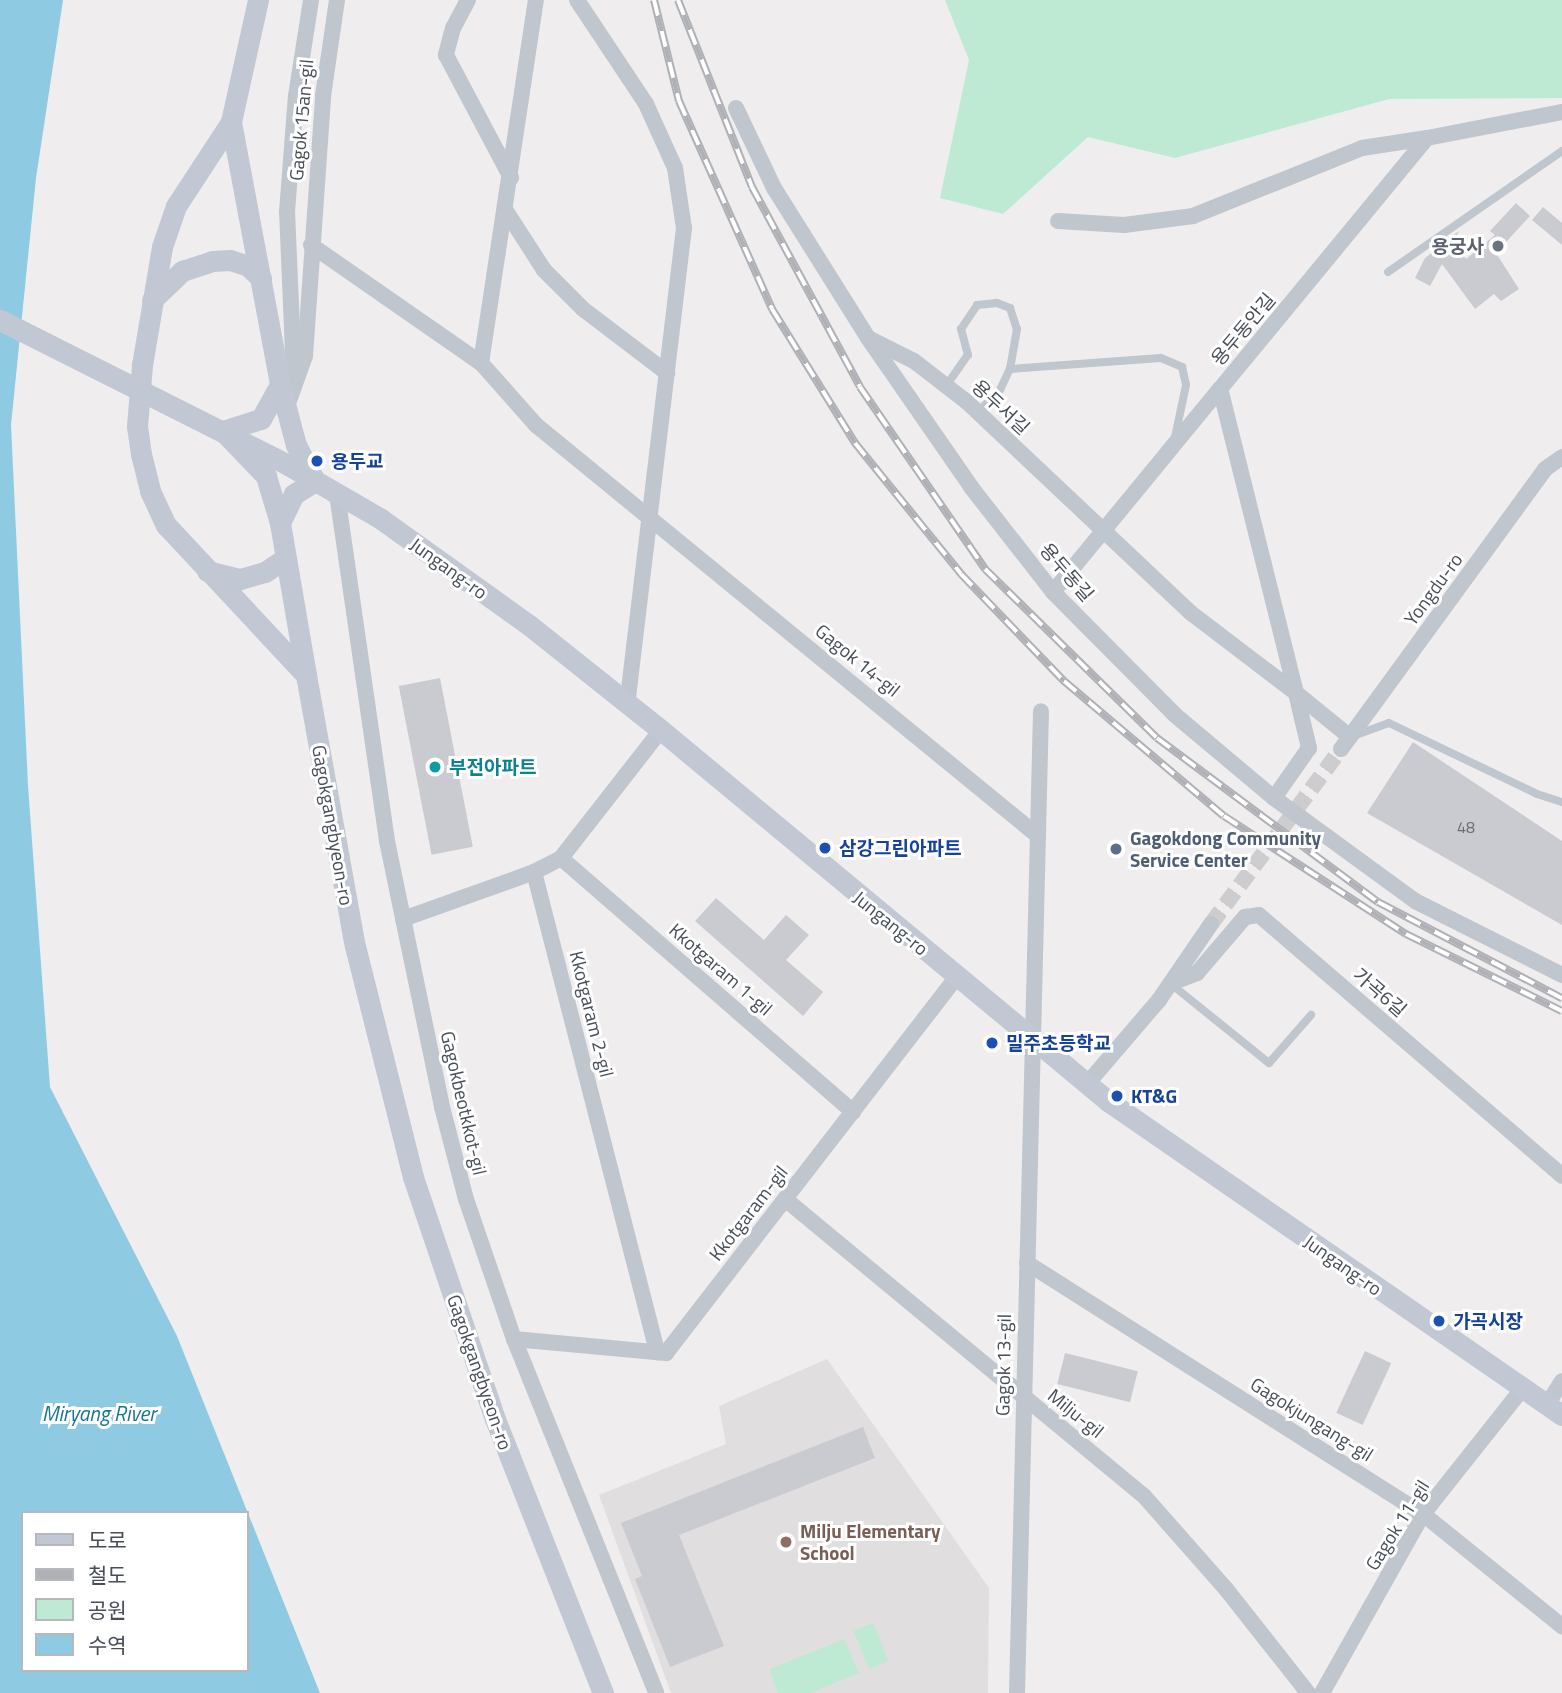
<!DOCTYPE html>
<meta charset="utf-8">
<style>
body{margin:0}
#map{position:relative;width:1562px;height:1693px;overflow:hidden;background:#efeded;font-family:"Titillium Web","Noto Sans KR",sans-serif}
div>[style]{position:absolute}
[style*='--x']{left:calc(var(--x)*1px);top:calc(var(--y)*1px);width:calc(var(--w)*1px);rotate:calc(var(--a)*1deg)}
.education>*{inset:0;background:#e0dede}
.green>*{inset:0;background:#beead3;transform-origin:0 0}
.water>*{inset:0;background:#8fcae3}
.building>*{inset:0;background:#cacbd1;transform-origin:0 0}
.minor-tunnel>*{height:16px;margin-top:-8px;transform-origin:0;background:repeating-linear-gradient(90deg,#cdcdcf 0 16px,transparent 0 24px)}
.service>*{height:8px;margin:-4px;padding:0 4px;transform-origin:4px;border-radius:4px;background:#bfc6ce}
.minor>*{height:16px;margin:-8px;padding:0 8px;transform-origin:8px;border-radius:8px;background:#bfc6ce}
.secondary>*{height:21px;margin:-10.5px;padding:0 10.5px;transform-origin:10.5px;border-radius:10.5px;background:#c1c8d4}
.rail>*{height:8px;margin-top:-4px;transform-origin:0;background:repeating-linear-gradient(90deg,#fff 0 16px,#afb1b6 0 32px);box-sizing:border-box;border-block:2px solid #afb1b6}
.dots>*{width:19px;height:19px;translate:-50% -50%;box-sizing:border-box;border:4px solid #fff;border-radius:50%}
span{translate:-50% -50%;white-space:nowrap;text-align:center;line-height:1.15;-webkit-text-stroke:6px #fff;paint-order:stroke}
.number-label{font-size:16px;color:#686d76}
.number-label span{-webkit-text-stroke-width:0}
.street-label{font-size:19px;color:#474e58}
.worship-label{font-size:19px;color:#5b616d;font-weight:700}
.right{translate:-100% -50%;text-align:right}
.transit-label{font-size:19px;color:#164399;font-weight:700}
.left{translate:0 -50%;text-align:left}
.culture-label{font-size:19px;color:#0d838f;font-weight:700}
.service-label{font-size:19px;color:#4e5e75;font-weight:700}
.education-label{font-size:19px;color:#785e54;font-weight:700}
.water-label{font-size:21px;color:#197399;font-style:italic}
.legend{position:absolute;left:21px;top:1511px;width:228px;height:161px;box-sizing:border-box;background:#fff;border:2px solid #b5b8bc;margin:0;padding:9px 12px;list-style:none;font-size:21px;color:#474e58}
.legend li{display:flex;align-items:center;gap:14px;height:35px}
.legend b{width:35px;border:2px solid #b5b8bc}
</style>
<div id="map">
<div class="education">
<i style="clip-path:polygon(827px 1359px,989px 1588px,988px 1693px,671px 1693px,599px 1495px,726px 1444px,719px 1406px)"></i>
</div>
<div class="green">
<i style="clip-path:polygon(945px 0,1562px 0,1562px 98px,1389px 99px,1175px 158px,1088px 137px,1003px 214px,940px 198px,969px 60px)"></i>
<i style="left:873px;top:1623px;width:41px;height:21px;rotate:68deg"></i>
<i style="clip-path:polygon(844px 1639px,859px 1673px,810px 1693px,778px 1693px,769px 1669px)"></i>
</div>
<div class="water">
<i style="clip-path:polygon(evenodd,0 0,63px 0,36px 178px,11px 425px,28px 786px,50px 1087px,177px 1336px,320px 1693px,0 1693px,0 0,23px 1513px,247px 1513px,247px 1670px,23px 1670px,23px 1513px)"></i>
</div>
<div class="building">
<i style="clip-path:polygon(1516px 203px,1530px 216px,1496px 253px,1519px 289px,1501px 301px,1494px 294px,1475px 309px,1442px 264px,1430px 286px,1415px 278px,1425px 258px,1459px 231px,1453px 243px,1466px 259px,1495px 235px,1490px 231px)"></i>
<i style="clip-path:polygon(1543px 207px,1562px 223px,1562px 245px,1532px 220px)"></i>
<i style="left:440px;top:678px;width:172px;height:42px;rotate:79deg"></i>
<i style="clip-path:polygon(1413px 742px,1562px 841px,1562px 925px,1367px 813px)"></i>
<i style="clip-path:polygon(716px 898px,764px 940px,786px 915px,809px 935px,786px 960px,823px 992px,803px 1016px,695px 921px)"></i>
<i style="left:1365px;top:1351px;width:29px;height:68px;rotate:25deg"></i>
<i style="left:1065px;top:1353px;width:75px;height:32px;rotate:14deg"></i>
<i style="clip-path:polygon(863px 1427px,875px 1458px,679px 1535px,724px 1646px,670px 1667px,635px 1579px,642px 1576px,621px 1523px)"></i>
</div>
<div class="minor-tunnel">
<i style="--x:1211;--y:924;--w:218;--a:-53.4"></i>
</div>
<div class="service">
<i style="--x:1388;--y:272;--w:212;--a:-34.8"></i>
<i style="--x:946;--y:386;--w:38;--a:-55"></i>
<i style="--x:968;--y:355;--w:27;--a:-105"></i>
<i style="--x:961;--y:329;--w:29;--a:-56"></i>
<i style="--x:977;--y:305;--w:20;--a:-6"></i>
<i style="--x:997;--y:303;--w:14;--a:21"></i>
<i style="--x:1010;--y:308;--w:22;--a:72"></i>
<i style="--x:1017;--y:329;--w:41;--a:99.9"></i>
<i style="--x:978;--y:412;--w:31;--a:-45"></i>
<i style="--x:1000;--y:390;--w:23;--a:-65"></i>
<i style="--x:1010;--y:369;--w:151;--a:-4.2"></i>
<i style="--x:1161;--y:358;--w:23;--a:23"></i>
<i style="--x:1182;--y:367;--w:18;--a:77"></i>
<i style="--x:1186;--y:385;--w:53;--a:101.9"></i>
<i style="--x:1356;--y:735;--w:35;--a:-20"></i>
<i style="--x:1389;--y:723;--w:164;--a:25.6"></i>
<i style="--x:1537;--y:794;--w:26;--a:18"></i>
<i style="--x:1171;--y:984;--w:126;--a:38.9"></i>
<i style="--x:1269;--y:1063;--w:64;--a:-48.8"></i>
</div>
<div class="minor">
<i style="--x:468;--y:0;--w:32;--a:118"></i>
<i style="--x:453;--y:28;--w:28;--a:105"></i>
<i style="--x:446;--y:55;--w:139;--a:62.1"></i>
<i style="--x:577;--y:0;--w:125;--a:56.4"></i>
<i style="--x:646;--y:104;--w:70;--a:65.6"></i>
<i style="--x:675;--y:168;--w:61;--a:81.5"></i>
<i style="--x:684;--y:228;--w:479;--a:96.8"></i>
<i style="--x:736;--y:108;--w:89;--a:64.6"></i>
<i style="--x:774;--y:188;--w:177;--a:57.9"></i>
<i style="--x:868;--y:338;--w:51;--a:26.6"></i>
<i style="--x:914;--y:361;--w:67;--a:37.7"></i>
<i style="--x:967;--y:402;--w:308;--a:43.3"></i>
<i style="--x:1191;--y:613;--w:132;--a:37.3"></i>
<i style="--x:1296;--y:693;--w:57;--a:76.7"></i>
<i style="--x:1309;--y:748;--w:61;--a:125"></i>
<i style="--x:506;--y:211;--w:70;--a:57.2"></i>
<i style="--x:544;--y:270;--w:55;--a:45"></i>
<i style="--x:583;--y:309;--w:106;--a:37.3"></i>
<i style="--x:1058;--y:221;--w:66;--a:3.5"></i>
<i style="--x:1124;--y:225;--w:70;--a:-7.4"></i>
<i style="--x:1193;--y:216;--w:182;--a:-21.9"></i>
<i style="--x:1362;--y:148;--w:66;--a:-8.7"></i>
<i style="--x:311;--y:245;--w:207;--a:34.8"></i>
<i style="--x:481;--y:363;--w:83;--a:48.4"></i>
<i style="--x:536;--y:425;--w:647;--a:39.3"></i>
<i style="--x:868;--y:338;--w:181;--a:55.3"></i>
<i style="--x:971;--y:487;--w:133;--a:52"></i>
<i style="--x:1053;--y:592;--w:173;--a:45.2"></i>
<i style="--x:1175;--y:715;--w:129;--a:40"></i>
<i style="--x:1274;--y:798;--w:175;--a:36.1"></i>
<i style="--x:1415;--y:901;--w:165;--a:26.7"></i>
<i style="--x:481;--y:363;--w:367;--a:-81.4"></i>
<i style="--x:294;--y:377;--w:165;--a:-92.4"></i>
<i style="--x:287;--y:212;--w:116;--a:-85.6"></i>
<i style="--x:296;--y:96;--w:97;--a:-81.1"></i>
<i style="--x:286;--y:409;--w:56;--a:-70.3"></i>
<i style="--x:305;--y:356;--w:261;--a:-86"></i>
<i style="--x:323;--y:96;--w:97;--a:-81.7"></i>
<i style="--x:337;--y:494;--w:351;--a:81.8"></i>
<i style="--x:387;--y:841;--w:272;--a:78.3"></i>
<i style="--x:442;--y:1107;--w:95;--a:75.4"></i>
<i style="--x:466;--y:1199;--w:148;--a:71.1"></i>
<i style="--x:514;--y:1339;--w:381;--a:68.1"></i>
<i style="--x:1053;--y:592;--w:263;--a:-50.6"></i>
<i style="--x:1350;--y:737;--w:70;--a:-140.8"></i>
<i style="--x:1296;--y:693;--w:313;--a:-104"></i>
<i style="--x:1220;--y:389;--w:325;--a:-50.5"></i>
<i style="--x:1427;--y:138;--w:137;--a:-10.9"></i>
<i style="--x:1341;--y:749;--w:346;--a:-53.9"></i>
<i style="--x:1545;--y:469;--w:21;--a:-35"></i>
<i style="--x:561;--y:858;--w:387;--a:41"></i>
<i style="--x:534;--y:872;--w:496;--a:75.6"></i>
<i style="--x:403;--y:919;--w:139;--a:-19.7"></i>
<i style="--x:534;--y:872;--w:30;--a:-27"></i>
<i style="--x:561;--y:858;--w:162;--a:-52"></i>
<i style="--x:1171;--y:983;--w:28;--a:-21"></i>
<i style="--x:1197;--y:973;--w:74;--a:-49.4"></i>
<i style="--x:1245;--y:917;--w:14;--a:-8"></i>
<i style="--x:1259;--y:915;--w:400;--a:40.7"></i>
<i style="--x:1087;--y:1084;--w:111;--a:-49.4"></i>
<i style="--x:1159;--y:1000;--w:92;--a:-55.6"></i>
<i style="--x:785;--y:1199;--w:466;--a:39.6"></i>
<i style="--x:1144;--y:1496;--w:124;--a:48.6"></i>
<i style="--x:1226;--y:1589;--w:132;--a:51.7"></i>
<i style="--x:1027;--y:1263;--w:469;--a:32.4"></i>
<i style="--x:1423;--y:1514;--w:179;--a:38.9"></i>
<i style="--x:514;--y:1339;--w:153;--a:5.3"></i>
<i style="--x:666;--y:1353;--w:475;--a:-52.3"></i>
<i style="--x:1547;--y:1405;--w:28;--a:-58"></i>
<i style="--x:1017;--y:1693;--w:982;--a:-88.6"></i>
<i style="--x:1322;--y:1693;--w:206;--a:-60.6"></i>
<i style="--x:1423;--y:1514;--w:159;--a:-51.6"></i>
</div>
<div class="secondary">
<i style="--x:258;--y:0;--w:125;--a:102.5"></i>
<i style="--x:231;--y:122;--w:100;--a:123.2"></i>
<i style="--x:176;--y:206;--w:43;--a:108.9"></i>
<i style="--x:162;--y:247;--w:120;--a:99.6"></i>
<i style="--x:142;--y:365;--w:61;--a:94.7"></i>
<i style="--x:137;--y:426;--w:28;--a:82"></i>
<i style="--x:141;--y:454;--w:38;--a:76"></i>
<i style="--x:150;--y:491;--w:38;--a:65"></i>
<i style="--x:166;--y:525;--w:205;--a:47"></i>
<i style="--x:306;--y:675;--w:275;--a:79.8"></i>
<i style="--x:355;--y:946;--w:238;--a:75.9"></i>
<i style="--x:413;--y:1177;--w:256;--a:71.3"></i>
<i style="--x:495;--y:1419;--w:295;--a:68.5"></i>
<i style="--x:231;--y:122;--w:268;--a:79.4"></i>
<i style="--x:152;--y:300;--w:42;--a:-44"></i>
<i style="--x:182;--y:271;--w:32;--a:-18"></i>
<i style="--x:212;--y:261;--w:18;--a:-3"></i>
<i style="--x:230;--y:260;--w:19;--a:18"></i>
<i style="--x:248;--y:266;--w:18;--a:43"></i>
<i style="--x:0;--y:320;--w:322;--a:26.7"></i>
<i style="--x:288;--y:465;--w:108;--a:30.1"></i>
<i style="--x:381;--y:519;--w:182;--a:35.6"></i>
<i style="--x:529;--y:625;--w:169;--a:38.5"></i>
<i style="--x:661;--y:730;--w:581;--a:39.69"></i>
<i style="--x:1108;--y:1101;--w:552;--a:34.67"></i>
<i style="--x:280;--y:385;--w:62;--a:75.1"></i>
<i style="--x:296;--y:445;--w:41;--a:62.2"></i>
<i style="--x:315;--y:481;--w:25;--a:148"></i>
<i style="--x:294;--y:494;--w:32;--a:116"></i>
<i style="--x:280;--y:523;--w:49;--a:-106.6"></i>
<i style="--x:266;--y:476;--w:62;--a:-133.7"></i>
<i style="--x:223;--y:431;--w:40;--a:-18"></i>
<i style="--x:261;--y:419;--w:39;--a:-61"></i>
<i style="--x:280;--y:523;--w:154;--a:80.3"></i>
<i style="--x:207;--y:571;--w:34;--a:14"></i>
<i style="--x:240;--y:579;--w:26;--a:-16"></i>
<i style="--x:265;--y:572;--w:25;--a:-34"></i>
</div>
<div class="rail">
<i style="--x:654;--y:0;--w:104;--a:76.1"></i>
<i style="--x:679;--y:101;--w:228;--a:65.9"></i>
<i style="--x:772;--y:309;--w:158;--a:58.2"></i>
<i style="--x:855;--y:443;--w:169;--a:51"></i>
<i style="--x:961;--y:574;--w:149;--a:46.1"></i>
<i style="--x:1064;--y:681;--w:209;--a:40.2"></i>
<i style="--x:1224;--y:816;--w:217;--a:33"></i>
<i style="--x:1406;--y:934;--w:174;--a:26.3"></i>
<i style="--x:678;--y:0;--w:201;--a:68.4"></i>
<i style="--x:752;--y:187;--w:227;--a:61.6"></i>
<i style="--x:860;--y:387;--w:221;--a:55.5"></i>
<i style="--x:985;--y:569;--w:241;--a:44.5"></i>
<i style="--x:1157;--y:738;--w:275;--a:36.6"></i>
<i style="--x:1378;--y:902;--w:208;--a:27.6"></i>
</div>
<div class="dots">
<i style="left:1498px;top:246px;background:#6b7280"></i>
<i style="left:317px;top:461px;background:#1a4fb4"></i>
<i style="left:435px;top:767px;background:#0f9aa8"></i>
<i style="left:825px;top:848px;background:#1a4fb4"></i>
<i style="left:1116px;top:849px;background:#5c6f8a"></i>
<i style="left:992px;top:1043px;background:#1a4fb4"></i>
<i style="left:1117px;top:1096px;background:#1a4fb4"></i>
<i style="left:1439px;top:1321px;background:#1a4fb4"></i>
<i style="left:786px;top:1542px;background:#8d6e63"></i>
</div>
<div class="number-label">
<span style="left:1466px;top:827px">48</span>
</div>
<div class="street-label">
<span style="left:301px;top:120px;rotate:-85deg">Gagok 15an-gil</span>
<span style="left:1243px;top:329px;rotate:-50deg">용두동안길</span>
<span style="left:1001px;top:407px;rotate:43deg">용두서길</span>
<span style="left:449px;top:568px;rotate:36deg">Jungang-ro</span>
<span style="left:1067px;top:572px;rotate:49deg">용두동길</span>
<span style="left:1433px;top:589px;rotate:-54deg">Yongdu-ro</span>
<span style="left:858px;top:660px;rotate:39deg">Gagok 14-gil</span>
<span style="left:333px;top:825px;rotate:80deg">Gagokgangbyeon-ro</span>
<span style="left:891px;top:923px;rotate:39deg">Jungang-ro</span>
<span style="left:721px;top:969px;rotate:41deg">Kkotgaram 1-gil</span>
<span style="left:1380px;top:992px;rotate:41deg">가곡6길</span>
<span style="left:592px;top:1014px;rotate:76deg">Kkotgaram 2-gil</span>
<span style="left:464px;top:1103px;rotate:77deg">Gagokbeotkkot-gil</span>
<span style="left:748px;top:1213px;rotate:-52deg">Kkotgaram-gil</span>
<span style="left:1343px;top:1265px;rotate:35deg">Jungang-ro</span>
<span style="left:1003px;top:1365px;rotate:-89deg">Gagok 13-gil</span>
<span style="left:480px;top:1372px;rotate:71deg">Gagokgangbyeon-ro</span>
<span style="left:1076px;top:1413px;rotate:39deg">Milju-gil</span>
<span style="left:1312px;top:1419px;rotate:32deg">Gagokjungang-gil</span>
<span style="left:1397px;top:1525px;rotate:-58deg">Gagok 11-gil</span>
</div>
<div class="worship-label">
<span class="right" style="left:1484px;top:246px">용궁사</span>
</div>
<div class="transit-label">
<span class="left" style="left:331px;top:461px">용두교</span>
<span class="left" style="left:839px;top:848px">삼강그린아파트</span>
<span class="left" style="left:1006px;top:1043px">밀주초등학교</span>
<span class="left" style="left:1131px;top:1096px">KT&amp;G</span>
<span class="left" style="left:1453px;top:1321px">가곡시장</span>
</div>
<div class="culture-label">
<span class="left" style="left:449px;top:767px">부전아파트</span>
</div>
<div class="service-label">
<span class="left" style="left:1130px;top:849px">Gagokdong Community<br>Service Center</span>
</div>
<div class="education-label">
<span class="left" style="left:800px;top:1542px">Milju Elementary<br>School</span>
</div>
<div class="water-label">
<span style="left:99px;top:1413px">Miryang River</span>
</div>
<ul class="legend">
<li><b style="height:9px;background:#c1c8d4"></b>도로</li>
<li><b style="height:9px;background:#afb1b6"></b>철도</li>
<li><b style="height:19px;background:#beead3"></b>공원</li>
<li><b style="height:19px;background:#8fcae3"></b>수역</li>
</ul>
</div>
